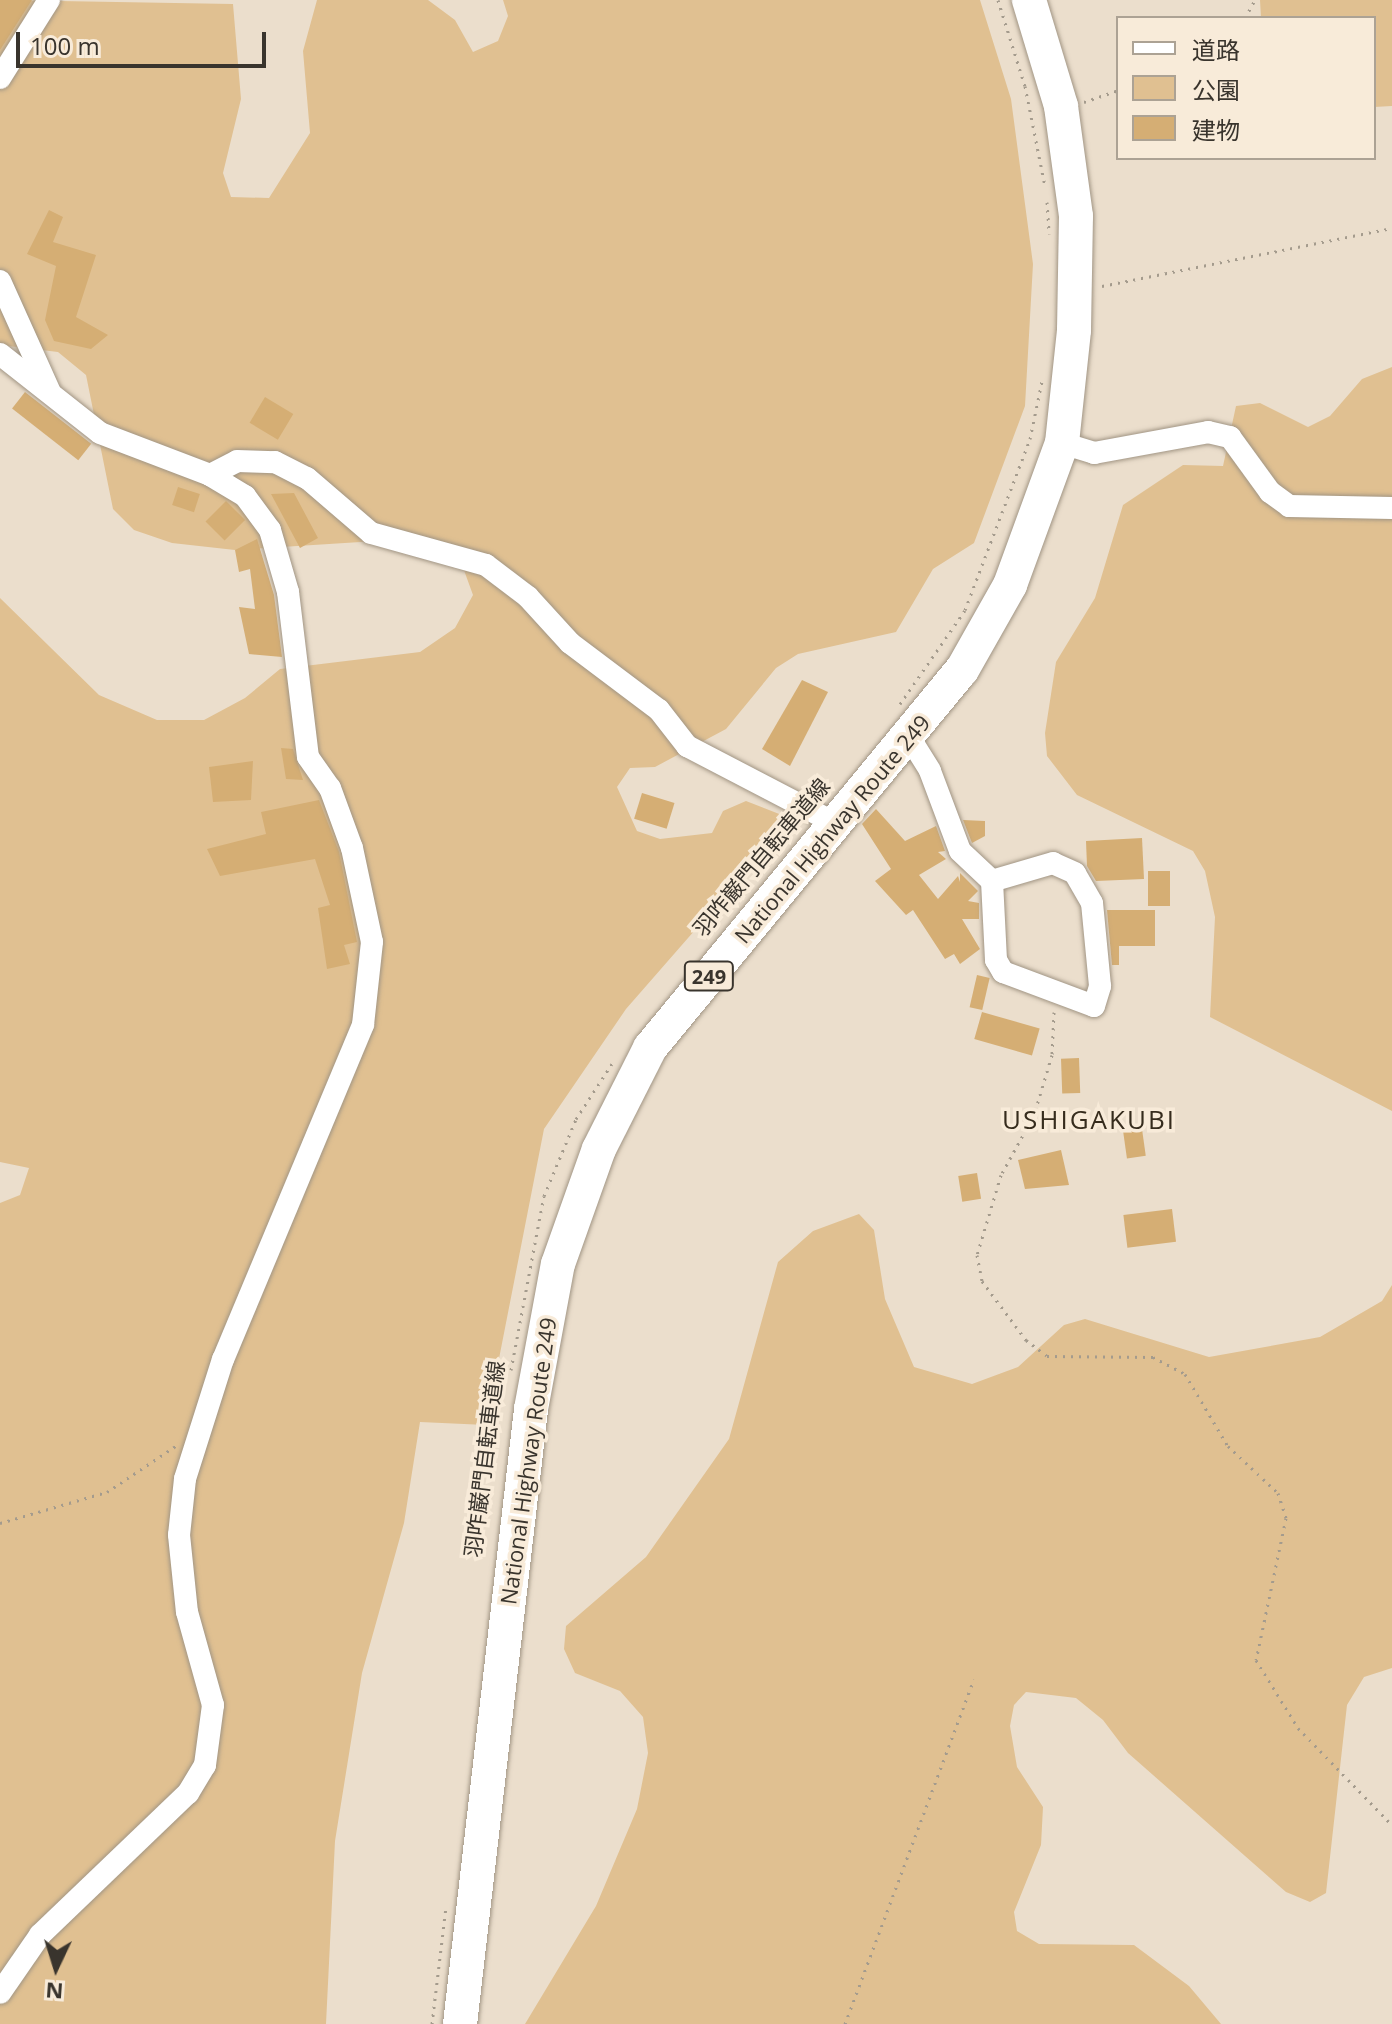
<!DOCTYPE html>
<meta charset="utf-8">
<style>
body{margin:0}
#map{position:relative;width:1392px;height:2024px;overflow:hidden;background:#ebdecc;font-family:"Open Sans","Noto Sans JP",sans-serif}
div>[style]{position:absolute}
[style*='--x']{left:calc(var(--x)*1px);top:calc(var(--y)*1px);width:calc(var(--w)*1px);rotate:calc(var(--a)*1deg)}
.green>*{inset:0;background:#e0c091}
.building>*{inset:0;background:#d5ae74;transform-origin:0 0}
.path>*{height:3px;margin-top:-1.5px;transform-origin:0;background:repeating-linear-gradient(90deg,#a49b8d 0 2px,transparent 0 8px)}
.roads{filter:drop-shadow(0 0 2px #a19584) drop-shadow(0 0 2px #a19584)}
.minor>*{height:22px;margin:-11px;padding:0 11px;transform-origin:11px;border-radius:11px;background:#fff}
.highway>*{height:34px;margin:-17px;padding:0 17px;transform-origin:17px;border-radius:17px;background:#fff}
span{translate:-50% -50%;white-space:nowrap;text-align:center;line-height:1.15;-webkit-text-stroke:7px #f8ebd9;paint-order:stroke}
.shield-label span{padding:2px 6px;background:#f8ebd9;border:2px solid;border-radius:6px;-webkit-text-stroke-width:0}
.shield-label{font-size:20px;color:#39342d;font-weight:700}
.street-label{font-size:22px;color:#39342d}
.quarter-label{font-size:26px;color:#362c1d;letter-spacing:2px}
.legend{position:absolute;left:1116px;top:16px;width:260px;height:144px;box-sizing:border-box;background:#f8ebd9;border:2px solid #aca294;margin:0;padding:10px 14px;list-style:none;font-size:24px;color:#39342d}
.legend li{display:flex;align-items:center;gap:16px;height:40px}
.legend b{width:40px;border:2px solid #aca294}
.north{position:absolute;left:16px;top:1928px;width:80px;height:80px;-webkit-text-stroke:6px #f8ebd9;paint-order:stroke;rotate:184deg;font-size:22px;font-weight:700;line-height:32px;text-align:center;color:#39342d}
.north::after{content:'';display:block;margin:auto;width:28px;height:36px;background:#39342d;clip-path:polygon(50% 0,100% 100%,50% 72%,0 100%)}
.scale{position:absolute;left:16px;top:32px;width:250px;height:36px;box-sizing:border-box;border:4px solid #39342d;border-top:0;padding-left:10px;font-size:24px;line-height:28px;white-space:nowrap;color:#39342d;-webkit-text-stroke:6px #f8ebd9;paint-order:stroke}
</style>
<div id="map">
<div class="green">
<i style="clip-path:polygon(0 0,233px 4px,241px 99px,223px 173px,231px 197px,269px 198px,310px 133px,303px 51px,317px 0,428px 0,455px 20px,473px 52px,498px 41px,508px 16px,503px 0,980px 0,1011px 99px,1033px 264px,1025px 406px,974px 543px,933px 569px,896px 632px,798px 654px,776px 668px,726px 729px,655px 767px,630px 768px,617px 787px,637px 831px,660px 839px,712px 833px,723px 811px,746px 801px,792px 819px,626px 1009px,544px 1129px,486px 1425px,420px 1422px,404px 1523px,362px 1673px,335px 1841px,326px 2024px,0 2024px,0 1203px,20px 1195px,29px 1168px,0 1162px,0 598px,99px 695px,157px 720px,204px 720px,245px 698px,280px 669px,420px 652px,455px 628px,473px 595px,457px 551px,408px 539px,235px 550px,172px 543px,134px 530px,113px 509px,86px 375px,58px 352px,0 345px)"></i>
<i style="clip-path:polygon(1260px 0,1392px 0,1392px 106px,1374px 107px,1374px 18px,1261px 18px)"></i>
<i style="clip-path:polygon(1392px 367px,1392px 1111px,1210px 1017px,1215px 917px,1205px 871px,1193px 851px,1077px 795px,1047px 756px,1045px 733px,1056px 662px,1095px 598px,1123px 505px,1183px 465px,1223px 466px,1236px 406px,1260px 403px,1308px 427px,1330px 416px,1362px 379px)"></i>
<i style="clip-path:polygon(859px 1214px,874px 1230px,885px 1299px,914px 1367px,972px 1384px,1018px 1367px,1064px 1325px,1085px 1319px,1209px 1357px,1320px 1337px,1382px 1301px,1392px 1285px,1392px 1668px,1364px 1677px,1347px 1705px,1326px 1893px,1310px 1902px,1286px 1892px,1128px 1753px,1103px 1720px,1076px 1698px,1026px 1692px,1014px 1705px,1010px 1726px,1017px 1767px,1043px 1807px,1041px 1845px,1014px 1912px,1017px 1931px,1039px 1944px,1134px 1945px,1189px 1986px,1221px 2024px,525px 2024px,596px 1906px,637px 1809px,648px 1753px,643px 1717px,620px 1691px,575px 1673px,564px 1649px,566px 1626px,646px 1557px,729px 1439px,778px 1262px,813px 1231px)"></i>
</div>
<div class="building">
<i style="clip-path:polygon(0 0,32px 0,0 50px)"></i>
<i style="clip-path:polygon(49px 210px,63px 217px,53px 242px,96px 255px,76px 317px,108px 335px,91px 349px,54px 341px,45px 320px,56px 266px,27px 254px)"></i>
<i style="left:25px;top:392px;width:84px;height:21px;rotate:38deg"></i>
<i style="left:265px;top:397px;width:33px;height:30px;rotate:31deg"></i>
<i style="left:178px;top:487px;width:23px;height:19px;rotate:18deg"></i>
<i style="clip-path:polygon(294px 493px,318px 538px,300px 548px,271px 494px)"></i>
<i style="left:226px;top:501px;width:27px;height:29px;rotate:45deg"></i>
<i style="clip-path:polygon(257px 539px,274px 595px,282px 657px,249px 654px,239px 607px,255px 609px,250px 569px,239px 572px,235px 550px)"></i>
<i style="clip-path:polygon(802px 680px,828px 692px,790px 766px,762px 749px)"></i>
<i style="clip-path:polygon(281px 748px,293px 749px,303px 780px,286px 779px)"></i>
<i style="clip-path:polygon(253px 761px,251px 800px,213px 802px,209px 767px)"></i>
<i style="left:642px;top:793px;width:34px;height:27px;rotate:17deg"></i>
<i style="clip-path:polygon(319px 800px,339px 852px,357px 942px,344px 945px,350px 964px,327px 969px,318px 908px,330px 905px,315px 859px,220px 876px,207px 849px,266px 834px,261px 812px)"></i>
<i style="clip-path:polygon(876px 809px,905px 841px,936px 826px,945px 851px,938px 852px,946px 859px,919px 875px,938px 899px,958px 876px,960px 882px,960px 873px,978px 891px,968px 901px,979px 903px,979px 919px,962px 919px,980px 949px,960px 964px,954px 954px,945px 959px,913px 910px,906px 915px,875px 881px,891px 869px,862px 824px)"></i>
<i style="clip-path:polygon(963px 820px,985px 821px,985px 836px,972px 843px)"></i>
<i style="clip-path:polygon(1142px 838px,1144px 879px,1096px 881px,1087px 866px,1086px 841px)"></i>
<i style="left:1148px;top:871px;width:22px;height:35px"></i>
<i style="clip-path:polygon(1107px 910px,1155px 910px,1155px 946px,1119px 946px,1119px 965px,1112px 965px)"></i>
<i style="left:977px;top:975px;width:13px;height:33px;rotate:13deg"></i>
<i style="left:982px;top:1012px;width:60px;height:28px;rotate:16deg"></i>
<i style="left:1079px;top:1058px;width:35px;height:18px;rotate:88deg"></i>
<i style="left:1142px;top:1129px;width:27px;height:19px;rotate:82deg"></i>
<i style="clip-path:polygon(1061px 1150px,1069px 1185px,1025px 1189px,1018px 1160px)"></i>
<i style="left:977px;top:1173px;width:26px;height:19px;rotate:81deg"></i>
<i style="left:1172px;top:1209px;width:33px;height:49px;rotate:83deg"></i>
</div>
<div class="path">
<i style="--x:998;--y:0;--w:90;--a:72.6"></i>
<i style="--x:1025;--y:86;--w:102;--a:78.7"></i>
<i style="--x:1245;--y:18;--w:21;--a:-61"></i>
<i style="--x:1084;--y:102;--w:36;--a:-19"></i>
<i style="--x:1047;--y:202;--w:32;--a:86"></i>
<i style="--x:1102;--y:286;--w:296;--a:-11.3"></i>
<i style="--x:900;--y:704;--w:114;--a:-55.3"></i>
<i style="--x:965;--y:610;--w:183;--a:-69.2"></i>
<i style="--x:1030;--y:439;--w:59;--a:-78.3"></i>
<i style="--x:1054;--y:1012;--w:43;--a:92.7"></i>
<i style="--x:1052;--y:1055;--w:63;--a:106.7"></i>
<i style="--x:1034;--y:1115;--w:68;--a:118.8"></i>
<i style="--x:1001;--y:1175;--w:84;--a:106.7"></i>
<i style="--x:977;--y:1255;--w:26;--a:79"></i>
<i style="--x:982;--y:1281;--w:74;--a:53.3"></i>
<i style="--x:1026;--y:1340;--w:26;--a:37"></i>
<i style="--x:1047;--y:1356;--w:106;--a:0.5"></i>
<i style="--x:1153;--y:1357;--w:36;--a:28"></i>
<i style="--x:1185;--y:1374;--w:84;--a:59.2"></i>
<i style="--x:1228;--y:1446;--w:69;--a:43.2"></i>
<i style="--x:1278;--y:1493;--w:26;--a:72"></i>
<i style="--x:1286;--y:1518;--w:145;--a:101.9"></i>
<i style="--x:1256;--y:1660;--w:80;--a:58.3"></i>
<i style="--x:1298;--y:1728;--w:135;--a:45.9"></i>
<i style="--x:511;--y:1370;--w:177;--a:-79.3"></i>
<i style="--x:544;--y:1196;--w:83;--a:-67.4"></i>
<i style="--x:576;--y:1119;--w:68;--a:-57"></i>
<i style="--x:0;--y:1523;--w:111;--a:-16.2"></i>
<i style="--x:107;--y:1492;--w:84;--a:-33.9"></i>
<i style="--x:432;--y:2024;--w:119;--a:-83.2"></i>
<i style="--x:845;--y:2024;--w:368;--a:-69.5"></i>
</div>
<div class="roads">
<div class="minor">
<i style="--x:0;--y:78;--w:92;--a:-57.9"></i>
<i style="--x:0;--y:281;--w:122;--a:65.8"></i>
<i style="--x:0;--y:354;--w:127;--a:38.3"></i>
<i style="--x:100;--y:433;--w:118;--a:20.9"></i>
<i style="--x:210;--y:475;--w:41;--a:31"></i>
<i style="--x:245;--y:496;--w:42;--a:53.7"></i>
<i style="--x:270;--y:530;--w:65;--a:73.8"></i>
<i style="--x:288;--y:592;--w:166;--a:83.1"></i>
<i style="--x:308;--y:757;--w:38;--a:55"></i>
<i style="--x:330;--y:788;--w:64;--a:69.9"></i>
<i style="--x:352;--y:848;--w:96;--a:78"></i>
<i style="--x:372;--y:942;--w:83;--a:96.2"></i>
<i style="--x:363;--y:1025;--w:362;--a:112.7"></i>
<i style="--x:223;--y:1359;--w:126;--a:107.6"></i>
<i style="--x:185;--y:1479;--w:56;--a:96.1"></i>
<i style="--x:179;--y:1535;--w:77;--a:84.1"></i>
<i style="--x:187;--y:1612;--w:97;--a:74.4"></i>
<i style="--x:213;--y:1705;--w:61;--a:97.6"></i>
<i style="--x:205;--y:1765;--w:33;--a:121"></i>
<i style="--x:188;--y:1793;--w:205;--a:136.2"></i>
<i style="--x:40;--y:1935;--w:70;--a:124.6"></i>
<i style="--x:1062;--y:443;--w:34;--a:17"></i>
<i style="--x:1094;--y:453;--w:116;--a:-10.4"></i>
<i style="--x:1208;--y:432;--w:23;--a:13"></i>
<i style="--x:1230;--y:437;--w:68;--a:54"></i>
<i style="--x:1270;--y:492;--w:24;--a:36"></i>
<i style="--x:1289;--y:506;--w:103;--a:1.1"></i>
<i style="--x:210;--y:475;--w:30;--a:-27"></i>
<i style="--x:237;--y:461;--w:38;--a:2"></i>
<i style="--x:275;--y:462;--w:36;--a:27"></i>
<i style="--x:307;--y:478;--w:84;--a:40.7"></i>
<i style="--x:371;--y:533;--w:119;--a:15.5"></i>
<i style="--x:486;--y:565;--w:53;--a:37.3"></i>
<i style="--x:528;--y:597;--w:62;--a:47.6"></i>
<i style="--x:570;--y:643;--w:111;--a:37"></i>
<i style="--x:659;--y:710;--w:46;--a:52.1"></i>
<i style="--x:687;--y:746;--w:165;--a:27.5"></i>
<i style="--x:911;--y:740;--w:36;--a:58"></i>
<i style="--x:930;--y:771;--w:85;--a:69.4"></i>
<i style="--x:960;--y:851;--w:44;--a:43.2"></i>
<i style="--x:992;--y:881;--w:79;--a:87.1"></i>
<i style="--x:996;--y:960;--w:14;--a:60"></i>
<i style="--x:1003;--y:972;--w:97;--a:20.5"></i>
<i style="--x:1094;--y:1006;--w:21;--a:-73"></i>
<i style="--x:1100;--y:986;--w:83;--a:-95.5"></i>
<i style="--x:1092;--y:903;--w:34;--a:-120"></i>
<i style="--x:1075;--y:873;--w:24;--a:-156"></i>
<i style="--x:1053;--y:863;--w:64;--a:163.6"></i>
</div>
<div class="highway">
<i style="--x:460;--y:2024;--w:619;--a:-83.41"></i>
<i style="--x:531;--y:1409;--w:147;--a:-79.5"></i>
<i style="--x:558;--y:1264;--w:122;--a:-70.4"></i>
<i style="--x:599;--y:1149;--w:113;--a:-63.2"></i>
<i style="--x:650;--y:1048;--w:490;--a:-50.5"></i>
<i style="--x:962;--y:670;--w:98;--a:-60.5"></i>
<i style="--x:1010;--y:585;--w:151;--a:-69.9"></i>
<i style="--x:1062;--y:443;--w:114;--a:-83.9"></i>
<i style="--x:1074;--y:330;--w:114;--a:-89"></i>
<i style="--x:1076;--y:216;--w:111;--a:-97.8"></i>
<i style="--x:1061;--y:106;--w:111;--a:-106.8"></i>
</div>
</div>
<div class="shield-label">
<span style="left:709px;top:976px">249</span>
</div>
<div class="street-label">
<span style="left:832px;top:829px;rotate:-50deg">National Highway Route 249</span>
<span style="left:761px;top:857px;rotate:-50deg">羽咋巌門自転車道線</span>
<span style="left:484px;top:1459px;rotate:-83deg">羽咋巌門自転車道線</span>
<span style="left:528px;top:1461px;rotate:-82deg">National Highway Route 249</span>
</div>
<div class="quarter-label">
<span style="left:1089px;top:1120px">USHIGAKUBI</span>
</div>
<ul class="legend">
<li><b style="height:10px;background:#fff"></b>道路</li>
<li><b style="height:22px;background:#e0c091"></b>公園</li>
<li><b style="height:22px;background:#d5ae74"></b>建物</li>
</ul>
<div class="north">N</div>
<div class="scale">100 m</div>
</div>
